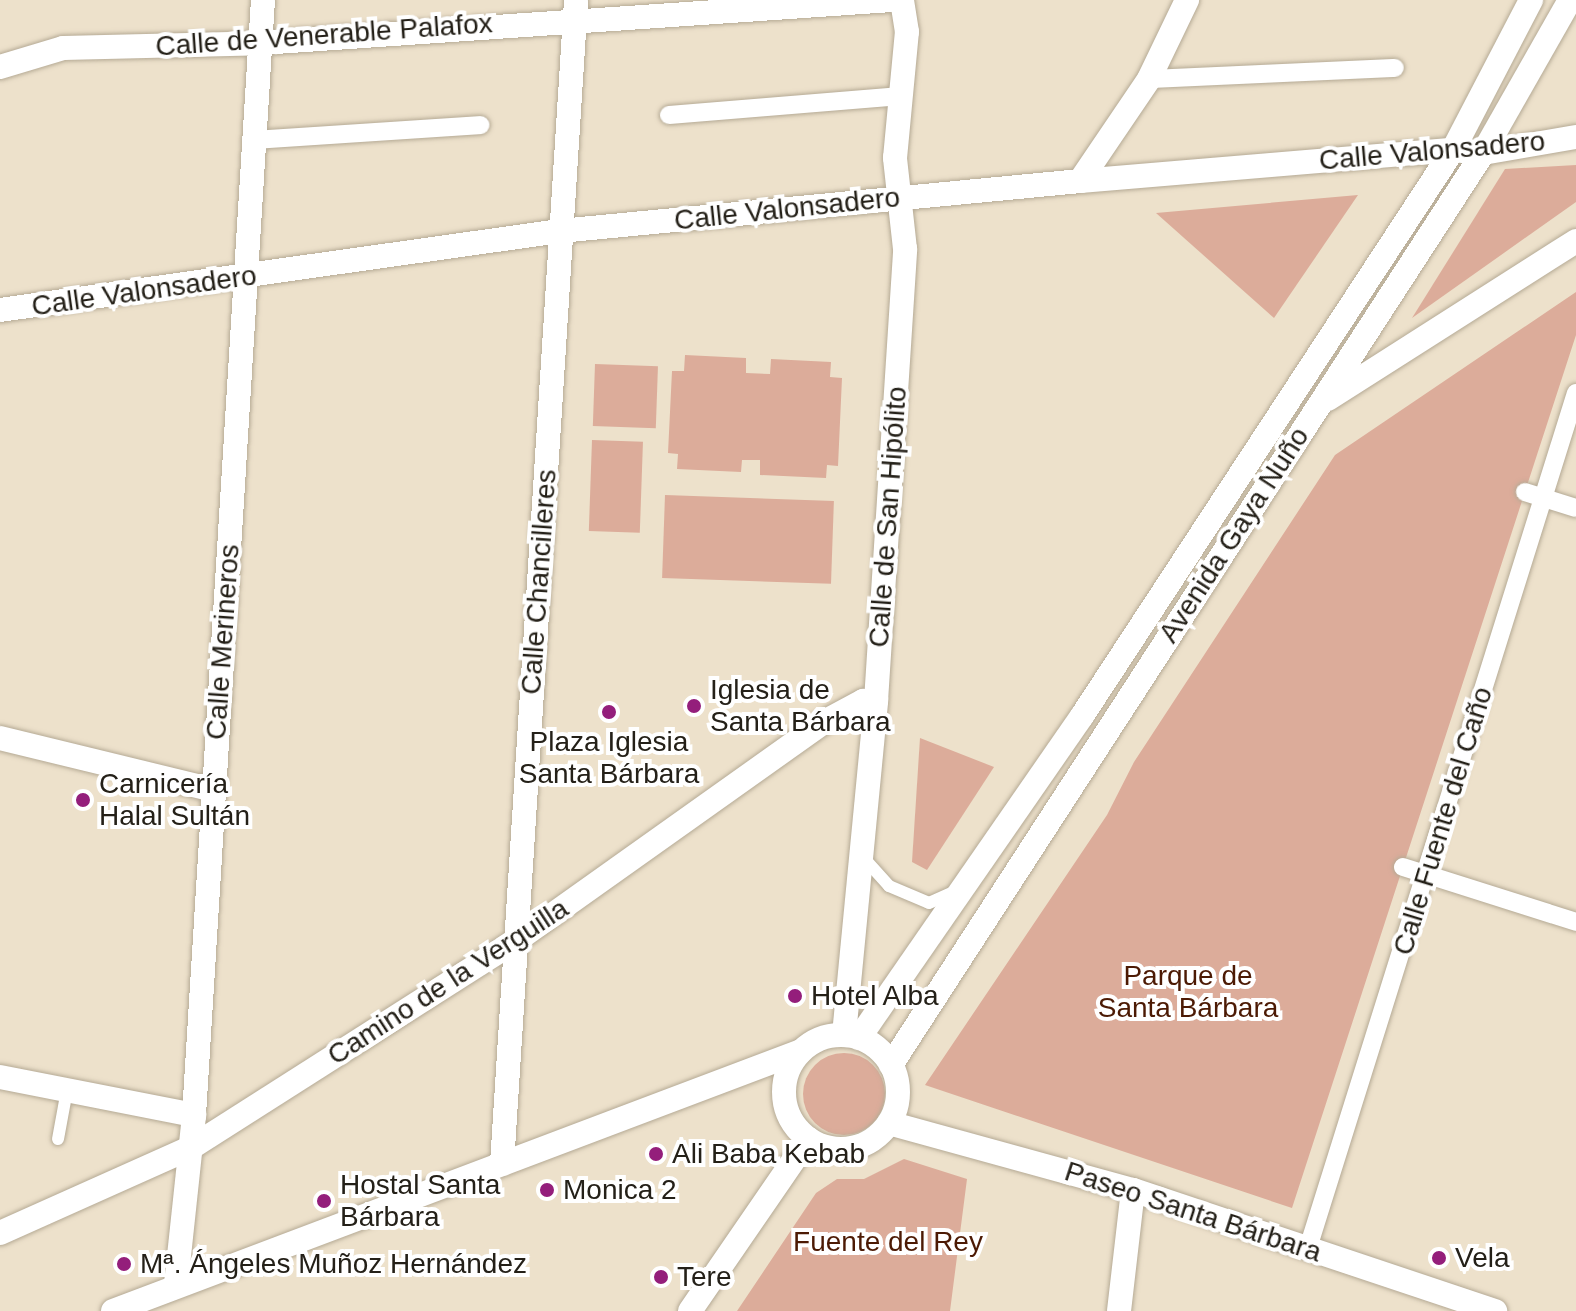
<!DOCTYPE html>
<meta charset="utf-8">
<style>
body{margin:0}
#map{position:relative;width:1576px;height:1311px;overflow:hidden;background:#ede1cb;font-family:Arial,sans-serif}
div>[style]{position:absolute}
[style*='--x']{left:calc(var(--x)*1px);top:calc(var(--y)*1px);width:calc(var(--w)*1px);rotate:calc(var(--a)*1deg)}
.green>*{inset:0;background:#dcac9a;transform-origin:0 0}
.round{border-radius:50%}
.roads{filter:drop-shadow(0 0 2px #b5aa95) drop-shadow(0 0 2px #b5aa95)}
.service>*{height:12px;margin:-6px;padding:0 6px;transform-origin:6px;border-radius:6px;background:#fff}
.pedestrian>*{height:18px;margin:-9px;padding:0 9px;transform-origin:9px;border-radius:9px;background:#fff}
.minor>*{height:24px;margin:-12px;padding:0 12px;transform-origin:12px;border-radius:12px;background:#fff}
.minor>.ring{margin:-12px;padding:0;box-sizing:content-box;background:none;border:24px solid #fff;border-radius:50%}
.dots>*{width:22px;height:22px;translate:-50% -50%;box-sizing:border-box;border:4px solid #fff;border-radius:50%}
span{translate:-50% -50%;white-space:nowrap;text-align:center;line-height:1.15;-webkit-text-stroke:8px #fff;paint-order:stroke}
.street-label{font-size:28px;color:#242018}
.poi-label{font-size:28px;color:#242018}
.left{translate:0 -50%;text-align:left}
.park-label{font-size:28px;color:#4c1a04}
</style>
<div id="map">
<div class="green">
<i style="clip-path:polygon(1576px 165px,1576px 202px,1412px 318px,1505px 169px)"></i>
<i style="clip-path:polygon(1358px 195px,1274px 318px,1156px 213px)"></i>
<i style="clip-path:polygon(1576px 292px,1576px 335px,1292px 1208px,925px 1085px,1107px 815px,1134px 762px,1335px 455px)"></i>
<i style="clip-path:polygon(685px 355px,746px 358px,746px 373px,770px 374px,771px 359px,831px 362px,830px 377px,842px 378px,838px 466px,827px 465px,826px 478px,760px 475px,760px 460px,742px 460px,741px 472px,677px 469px,678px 454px,668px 453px,672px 371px,684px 371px)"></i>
<i style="left:595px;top:364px;width:63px;height:62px;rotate:2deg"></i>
<i style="left:592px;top:440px;width:51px;height:91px;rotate:2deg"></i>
<i style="left:665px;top:495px;width:169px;height:83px;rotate:2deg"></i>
<i style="clip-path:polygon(920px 738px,994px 767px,927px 870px,912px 862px)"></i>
<i class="round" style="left:803px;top:1053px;width:82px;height:82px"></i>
<i style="clip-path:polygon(904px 1159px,967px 1179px,950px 1311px,737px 1311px,816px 1193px,837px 1179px,864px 1179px)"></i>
</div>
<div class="roads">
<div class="service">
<i style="--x:863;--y:857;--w:39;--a:48"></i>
<i style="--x:889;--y:886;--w:43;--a:23"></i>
<i style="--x:929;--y:903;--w:27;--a:-24"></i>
<i style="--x:58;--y:1139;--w:50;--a:-79.6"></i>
</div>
<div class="pedestrian">
<i style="--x:1149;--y:79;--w:246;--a:-2.6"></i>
<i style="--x:669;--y:115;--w:233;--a:-4.7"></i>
<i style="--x:255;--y:140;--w:226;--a:-3.8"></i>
<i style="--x:1525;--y:492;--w:53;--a:17.4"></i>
<i style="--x:1403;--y:867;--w:182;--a:17.6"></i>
<i style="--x:1308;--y:1248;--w:896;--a:-72.6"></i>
</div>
<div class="minor">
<i style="--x:0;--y:67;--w:66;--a:-16.8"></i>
<i style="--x:63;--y:48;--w:198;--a:-1.4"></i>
<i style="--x:261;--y:43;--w:631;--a:-3.9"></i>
<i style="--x:1080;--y:181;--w:123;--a:-55.9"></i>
<i style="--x:1149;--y:79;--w:88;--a:-64.3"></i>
<i style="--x:0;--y:310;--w:566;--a:-8.03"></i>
<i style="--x:560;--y:231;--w:522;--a:-5.49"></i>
<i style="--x:1080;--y:181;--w:374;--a:-4.8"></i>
<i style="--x:1453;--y:150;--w:30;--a:6"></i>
<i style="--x:1483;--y:153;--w:94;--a:-9.8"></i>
<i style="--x:1328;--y:399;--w:294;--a:-32.5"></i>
<i style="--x:0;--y:738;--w:220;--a:13.7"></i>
<i style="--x:844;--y:1035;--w:336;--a:-84.5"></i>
<i style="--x:876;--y:701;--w:453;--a:-86.3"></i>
<i style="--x:905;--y:249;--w:92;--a:-96.3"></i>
<i style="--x:895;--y:158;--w:127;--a:-84.6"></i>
<i style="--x:907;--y:32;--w:32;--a:-99"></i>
<i class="ring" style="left:784px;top:1035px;width:90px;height:90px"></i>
<i style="--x:859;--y:1038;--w:392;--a:-55.3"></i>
<i style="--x:1082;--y:716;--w:677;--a:-56.76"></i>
<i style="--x:1453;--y:150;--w:169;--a:-62.5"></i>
<i style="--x:891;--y:1065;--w:1087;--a:-57.01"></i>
<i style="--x:1483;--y:153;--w:176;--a:-60.4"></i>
<i style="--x:0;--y:1077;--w:198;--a:11.1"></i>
<i style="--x:889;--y:1123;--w:253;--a:15.4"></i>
<i style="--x:1133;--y:1190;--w:382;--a:18.5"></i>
<i style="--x:502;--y:1164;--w:1166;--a:-86.36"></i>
<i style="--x:0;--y:1233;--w:210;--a:-24.1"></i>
<i style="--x:192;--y:1147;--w:385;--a:-32.5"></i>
<i style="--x:517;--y:940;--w:374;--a:-35.4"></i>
<i style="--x:822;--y:723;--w:47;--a:-28.2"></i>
<i style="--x:863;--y:701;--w:13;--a:0"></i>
<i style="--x:176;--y:1284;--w:170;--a:-83.9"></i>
<i style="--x:194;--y:1115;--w:1117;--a:-86.46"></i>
<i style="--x:113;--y:1311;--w:735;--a:-20.7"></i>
<i style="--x:690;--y:1311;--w:209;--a:-55.5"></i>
<i style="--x:1119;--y:1311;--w:122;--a:-83.4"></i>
</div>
</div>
<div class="dots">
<i style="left:694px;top:706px;background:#941e7b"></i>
<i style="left:609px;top:712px;background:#941e7b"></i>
<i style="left:83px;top:800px;background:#941e7b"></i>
<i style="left:795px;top:996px;background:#941e7b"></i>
<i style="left:656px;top:1154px;background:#941e7b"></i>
<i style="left:547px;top:1190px;background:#941e7b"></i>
<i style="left:324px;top:1201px;background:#941e7b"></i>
<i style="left:1439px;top:1258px;background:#941e7b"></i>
<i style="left:124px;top:1264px;background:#941e7b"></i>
<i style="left:661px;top:1277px;background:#941e7b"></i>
</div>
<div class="street-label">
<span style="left:324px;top:35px;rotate:-4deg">Calle de Venerable Palafox</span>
<span style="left:1432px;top:151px;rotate:-5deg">Calle Valonsadero</span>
<span style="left:787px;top:209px;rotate:-6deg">Calle Valonsadero</span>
<span style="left:144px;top:291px;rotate:-8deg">Calle Valonsadero</span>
<span style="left:888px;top:517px;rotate:-86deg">Calle de San Hipólito</span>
<span style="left:1234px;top:535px;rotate:-57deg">Avenida Gaya Nuño</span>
<span style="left:539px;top:582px;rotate:-86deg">Calle Chancilleres</span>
<span style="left:223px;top:642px;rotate:-86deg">Calle Merineros</span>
<span style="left:1443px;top:821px;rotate:-73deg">Calle Fuente del Caño</span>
<span style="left:448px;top:982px;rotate:-33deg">Camino de la Verguilla</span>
<span style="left:1193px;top:1212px;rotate:18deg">Paseo Santa Bárbara</span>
</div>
<div class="poi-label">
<span class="left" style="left:710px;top:706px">Iglesia de<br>Santa Bárbara</span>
<span style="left:609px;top:758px">Plaza Iglesia<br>Santa Bárbara</span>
<span class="left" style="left:99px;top:800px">Carnicería<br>Halal Sultán</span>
<span class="left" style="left:811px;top:996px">Hotel Alba</span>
<span class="left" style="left:672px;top:1154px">Ali Baba Kebab</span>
<span class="left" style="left:340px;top:1201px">Hostal Santa<br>Bárbara</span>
<span class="left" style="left:563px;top:1190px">Monica 2</span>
<span class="left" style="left:1455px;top:1258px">Vela</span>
<span class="left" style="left:140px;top:1264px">Mª. Ángeles Muñoz Hernández</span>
<span class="left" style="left:677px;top:1277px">Tere</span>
</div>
<div class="park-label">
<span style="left:1188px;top:992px">Parque de<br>Santa Bárbara</span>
<span style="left:888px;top:1242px">Fuente del Rey</span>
</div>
</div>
